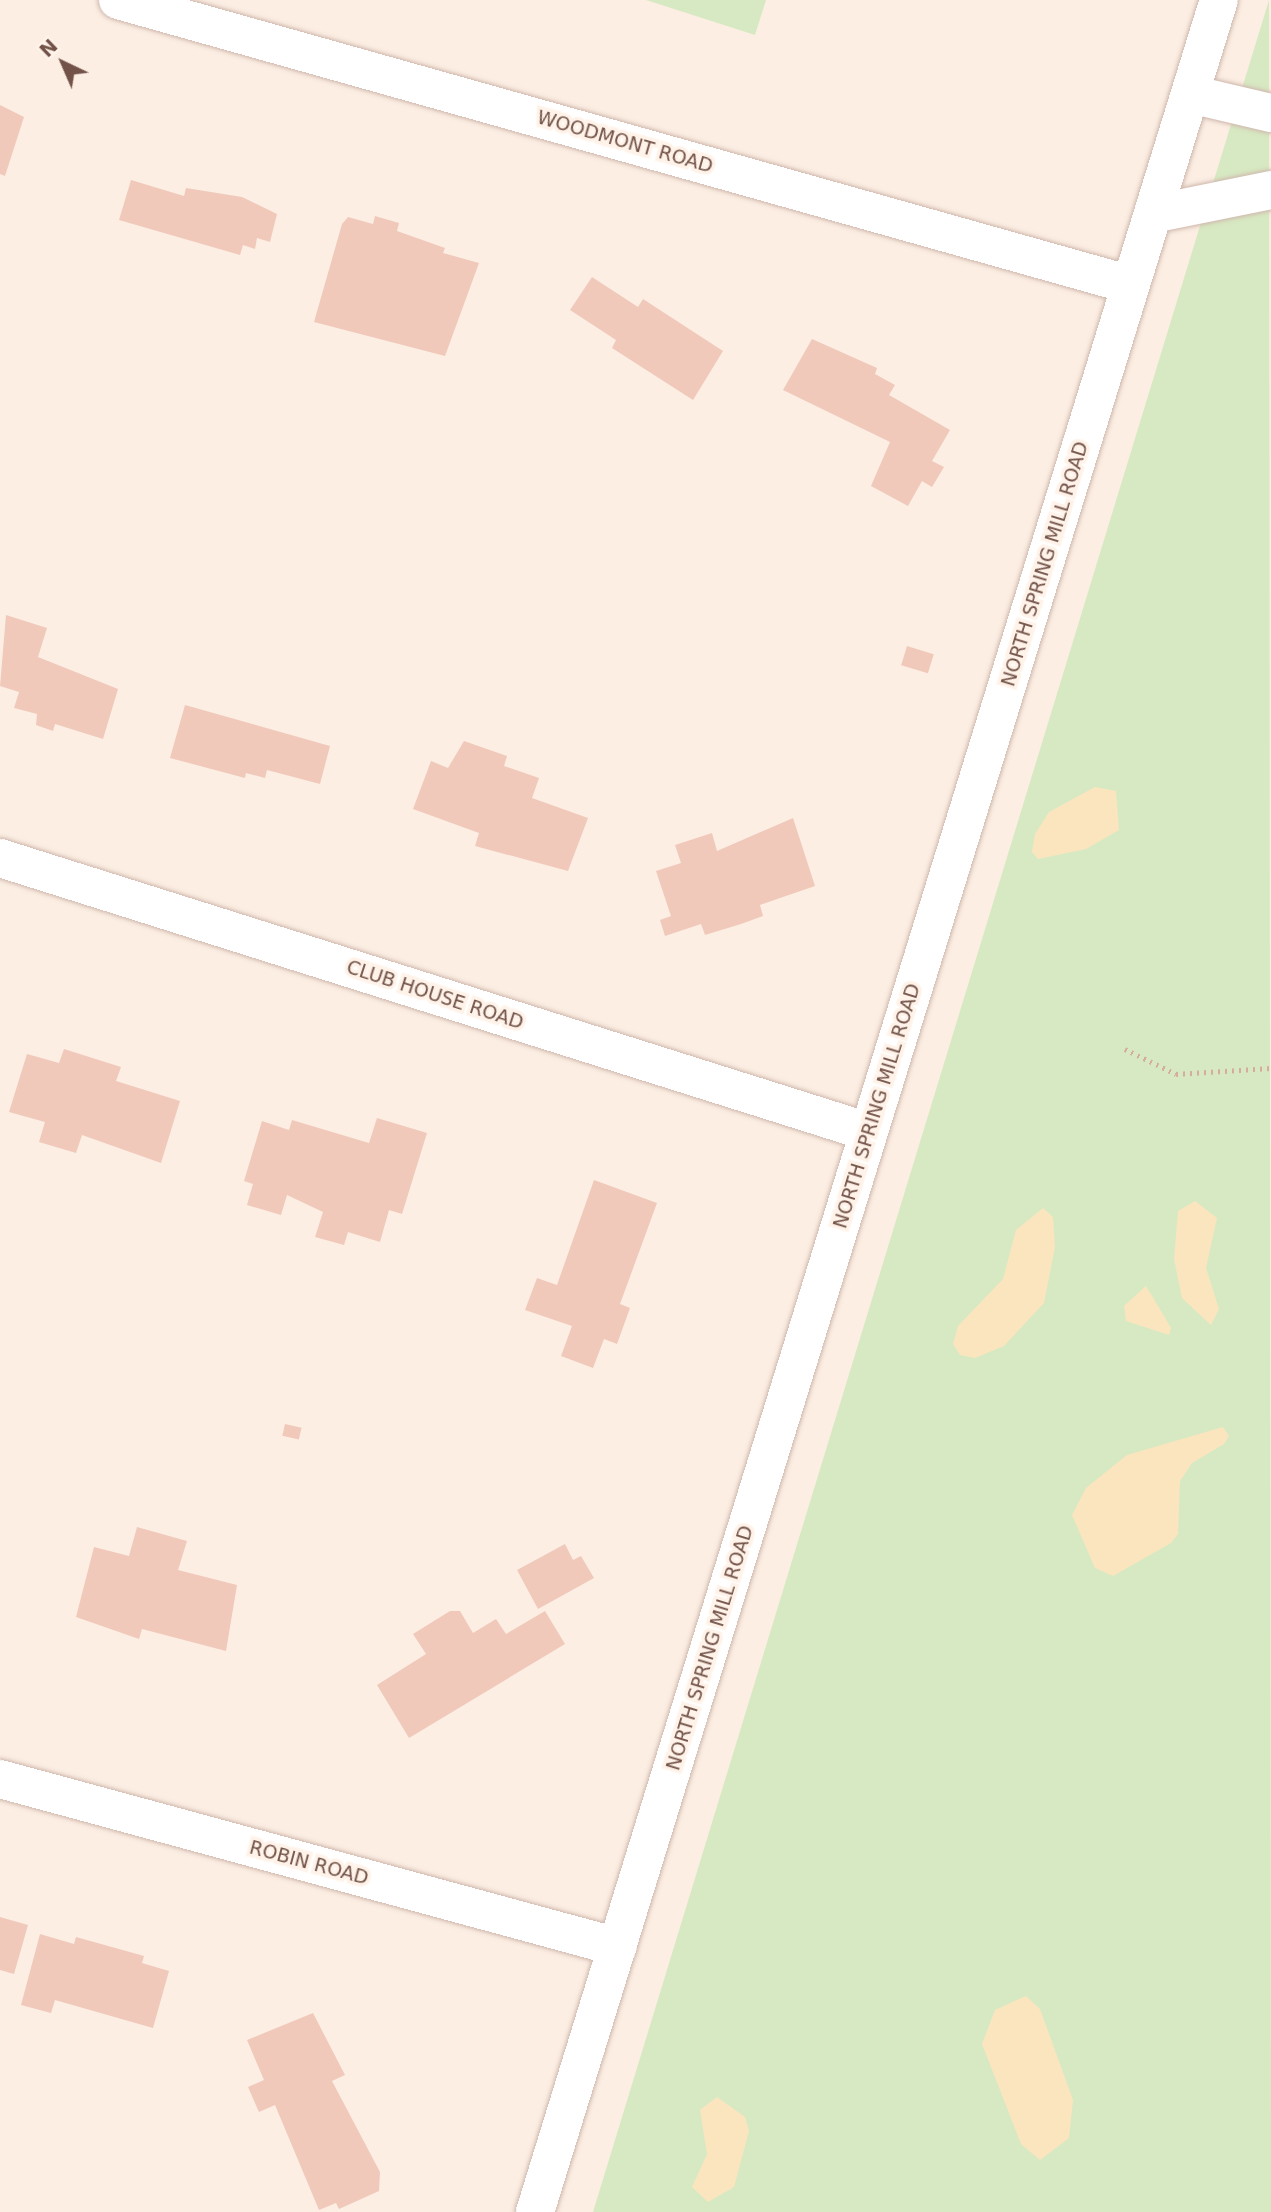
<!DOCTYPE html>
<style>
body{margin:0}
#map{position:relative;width:1271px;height:2212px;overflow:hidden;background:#fceee3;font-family:"DejaVu Sans",sans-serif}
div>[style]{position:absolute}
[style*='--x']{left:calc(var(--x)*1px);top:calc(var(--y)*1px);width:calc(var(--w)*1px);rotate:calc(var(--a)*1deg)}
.green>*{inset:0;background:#d7e9c2}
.sand>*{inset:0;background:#fbe5be}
.building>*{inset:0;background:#f0c9bb;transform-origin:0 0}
.path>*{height:4.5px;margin-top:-2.25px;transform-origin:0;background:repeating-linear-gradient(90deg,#d5ac9e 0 2px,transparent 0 7px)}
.roads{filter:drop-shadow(0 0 2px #cfb7ad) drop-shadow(0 0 2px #cfb7ad)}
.minor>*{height:38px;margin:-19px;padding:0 19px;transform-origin:19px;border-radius:19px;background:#fff}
span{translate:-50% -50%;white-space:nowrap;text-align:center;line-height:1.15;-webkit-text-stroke:7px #fff3e9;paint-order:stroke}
.street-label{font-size:19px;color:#735349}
.north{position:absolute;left:28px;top:28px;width:70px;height:70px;-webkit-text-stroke:5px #fff3e9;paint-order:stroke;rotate:316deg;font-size:19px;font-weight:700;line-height:28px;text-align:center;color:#735349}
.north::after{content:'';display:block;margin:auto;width:24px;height:32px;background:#735349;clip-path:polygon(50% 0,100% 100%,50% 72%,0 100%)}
</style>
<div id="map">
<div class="green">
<i style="clip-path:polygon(646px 0,766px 0,755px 35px)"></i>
<i style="clip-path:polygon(1269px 0,1271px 2212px,593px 2212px)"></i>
</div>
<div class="sand">
<i style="clip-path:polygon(1095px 787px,1116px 791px,1119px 830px,1086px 849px,1038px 859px,1032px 852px,1035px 834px,1049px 812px)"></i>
<i style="clip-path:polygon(1195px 1201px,1217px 1218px,1206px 1268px,1219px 1309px,1211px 1325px,1182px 1298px,1174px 1259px,1178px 1211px)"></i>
<i style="clip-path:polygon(1043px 1208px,1053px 1217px,1055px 1247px,1044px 1303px,1004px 1346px,975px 1358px,960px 1355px,953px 1344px,958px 1326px,1003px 1279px,1016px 1230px)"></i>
<i style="clip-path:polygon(1146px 1286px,1171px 1328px,1169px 1335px,1126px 1321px,1124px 1306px)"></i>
<i style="clip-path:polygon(1223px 1427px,1229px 1436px,1224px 1444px,1192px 1463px,1180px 1481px,1178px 1534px,1171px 1543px,1113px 1576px,1095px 1568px,1072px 1515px,1086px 1488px,1127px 1455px)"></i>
<i style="clip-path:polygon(1026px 1996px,1040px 2009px,1073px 2100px,1069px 2138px,1040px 2160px,1021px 2144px,982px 2044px,995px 2010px)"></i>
<i style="clip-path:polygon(717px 2097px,745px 2117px,749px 2131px,734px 2187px,708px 2202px,692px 2187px,707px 2154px,700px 2110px)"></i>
</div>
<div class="building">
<i style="clip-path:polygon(0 105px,24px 117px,5px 176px,0 174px)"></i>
<i style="clip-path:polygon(131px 180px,184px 196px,186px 188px,242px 197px,277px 214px,270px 242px,257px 238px,255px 249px,243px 245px,240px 255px,119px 220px)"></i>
<i style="clip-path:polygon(375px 216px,399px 223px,397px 231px,445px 248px,443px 253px,479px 263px,445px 356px,314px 322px,342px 224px,348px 217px,373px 224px)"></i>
<i style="clip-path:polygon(592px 277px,638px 307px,643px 299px,723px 351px,693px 400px,612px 348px,616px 340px,570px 310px)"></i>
<i style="clip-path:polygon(812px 339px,877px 368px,875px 374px,895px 385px,889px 395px,950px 430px,932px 461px,944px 467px,932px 487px,922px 481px,908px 506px,871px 486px,890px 442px,783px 390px)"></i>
<i style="clip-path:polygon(6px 615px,47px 628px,38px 657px,118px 689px,103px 739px,55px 724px,53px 731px,36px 725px,37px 714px,14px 708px,19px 692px,0 686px)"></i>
<i style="left:907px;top:646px;width:28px;height:20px;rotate:17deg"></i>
<i style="clip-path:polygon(185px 705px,330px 746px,320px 784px,267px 770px,265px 778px,246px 773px,245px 778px,170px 758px)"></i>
<i style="clip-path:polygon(464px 741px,507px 756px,504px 766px,539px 778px,532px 798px,588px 818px,568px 871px,475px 846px,479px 833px,413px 809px,431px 761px,448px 768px)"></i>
<i style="clip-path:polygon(793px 818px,815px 886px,760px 905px,763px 916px,741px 924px,705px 935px,701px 924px,665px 936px,660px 920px,671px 916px,656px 871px,681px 863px,675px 845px,712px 833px,717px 851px)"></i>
<i style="clip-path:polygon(64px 1049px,121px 1067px,116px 1081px,180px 1101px,161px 1163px,82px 1135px,76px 1153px,39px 1142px,45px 1122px,9px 1112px,27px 1054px,59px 1063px)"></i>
<i style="clip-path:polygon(377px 1118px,427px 1133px,402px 1214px,389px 1210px,380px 1242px,348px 1232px,344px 1245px,315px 1237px,323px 1212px,287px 1195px,281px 1215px,247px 1205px,253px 1184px,244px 1181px,262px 1121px,289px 1130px,292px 1120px,369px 1143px)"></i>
<i style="clip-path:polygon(594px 1180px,657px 1203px,620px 1304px,630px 1308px,617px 1344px,604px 1339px,593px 1368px,561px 1356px,572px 1326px,525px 1310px,537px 1278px,557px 1285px)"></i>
<i style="left:285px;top:1424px;width:17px;height:12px;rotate:13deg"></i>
<i style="clip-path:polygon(137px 1527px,187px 1541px,178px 1570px,237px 1585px,226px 1651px,142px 1629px,139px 1639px,76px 1617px,94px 1547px,129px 1556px)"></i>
<i style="clip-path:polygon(565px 1544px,573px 1560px,581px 1556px,594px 1578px,538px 1609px,517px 1570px)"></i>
<i style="clip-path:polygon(450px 1611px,460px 1611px,473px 1633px,496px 1619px,506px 1634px,545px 1611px,565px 1644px,409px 1738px,377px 1685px,426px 1654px,413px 1634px)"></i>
<i style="clip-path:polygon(0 1917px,28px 1925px,14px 1974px,0 1970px)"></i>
<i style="clip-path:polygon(40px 1934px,74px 1944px,76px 1937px,144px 1956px,142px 1963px,169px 1971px,153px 2028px,55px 2000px,51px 2013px,21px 2005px)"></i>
<i style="clip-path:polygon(313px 2013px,345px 2075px,332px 2081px,380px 2172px,379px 2191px,339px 2209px,336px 2203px,319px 2210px,275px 2105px,259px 2112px,248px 2087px,264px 2080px,247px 2040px)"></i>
</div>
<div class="path">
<i style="--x:1125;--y:1049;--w:57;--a:26.1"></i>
<i style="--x:1176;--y:1074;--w:95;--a:-3.6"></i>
</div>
<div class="roads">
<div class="minor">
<i style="--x:118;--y:0;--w:1052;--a:15.71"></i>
<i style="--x:1190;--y:94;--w:83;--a:13.2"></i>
<i style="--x:1153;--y:214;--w:120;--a:-11.5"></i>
<i style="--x:0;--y:858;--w:911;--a:17.5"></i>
<i style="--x:0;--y:1779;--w:640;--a:15.21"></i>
<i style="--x:535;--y:2212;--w:2315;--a:-72.82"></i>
</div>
</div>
<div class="street-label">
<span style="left:625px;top:142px;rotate:16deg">WOODMONT ROAD</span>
<span style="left:1045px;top:564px;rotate:-73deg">NORTH SPRING MILL ROAD</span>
<span style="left:435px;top:995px;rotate:18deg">CLUB HOUSE ROAD</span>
<span style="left:877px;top:1106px;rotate:-73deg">NORTH SPRING MILL ROAD</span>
<span style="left:710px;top:1648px;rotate:-73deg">NORTH SPRING MILL ROAD</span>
<span style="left:309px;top:1863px;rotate:15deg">ROBIN ROAD</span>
</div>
<div class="north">N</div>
</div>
